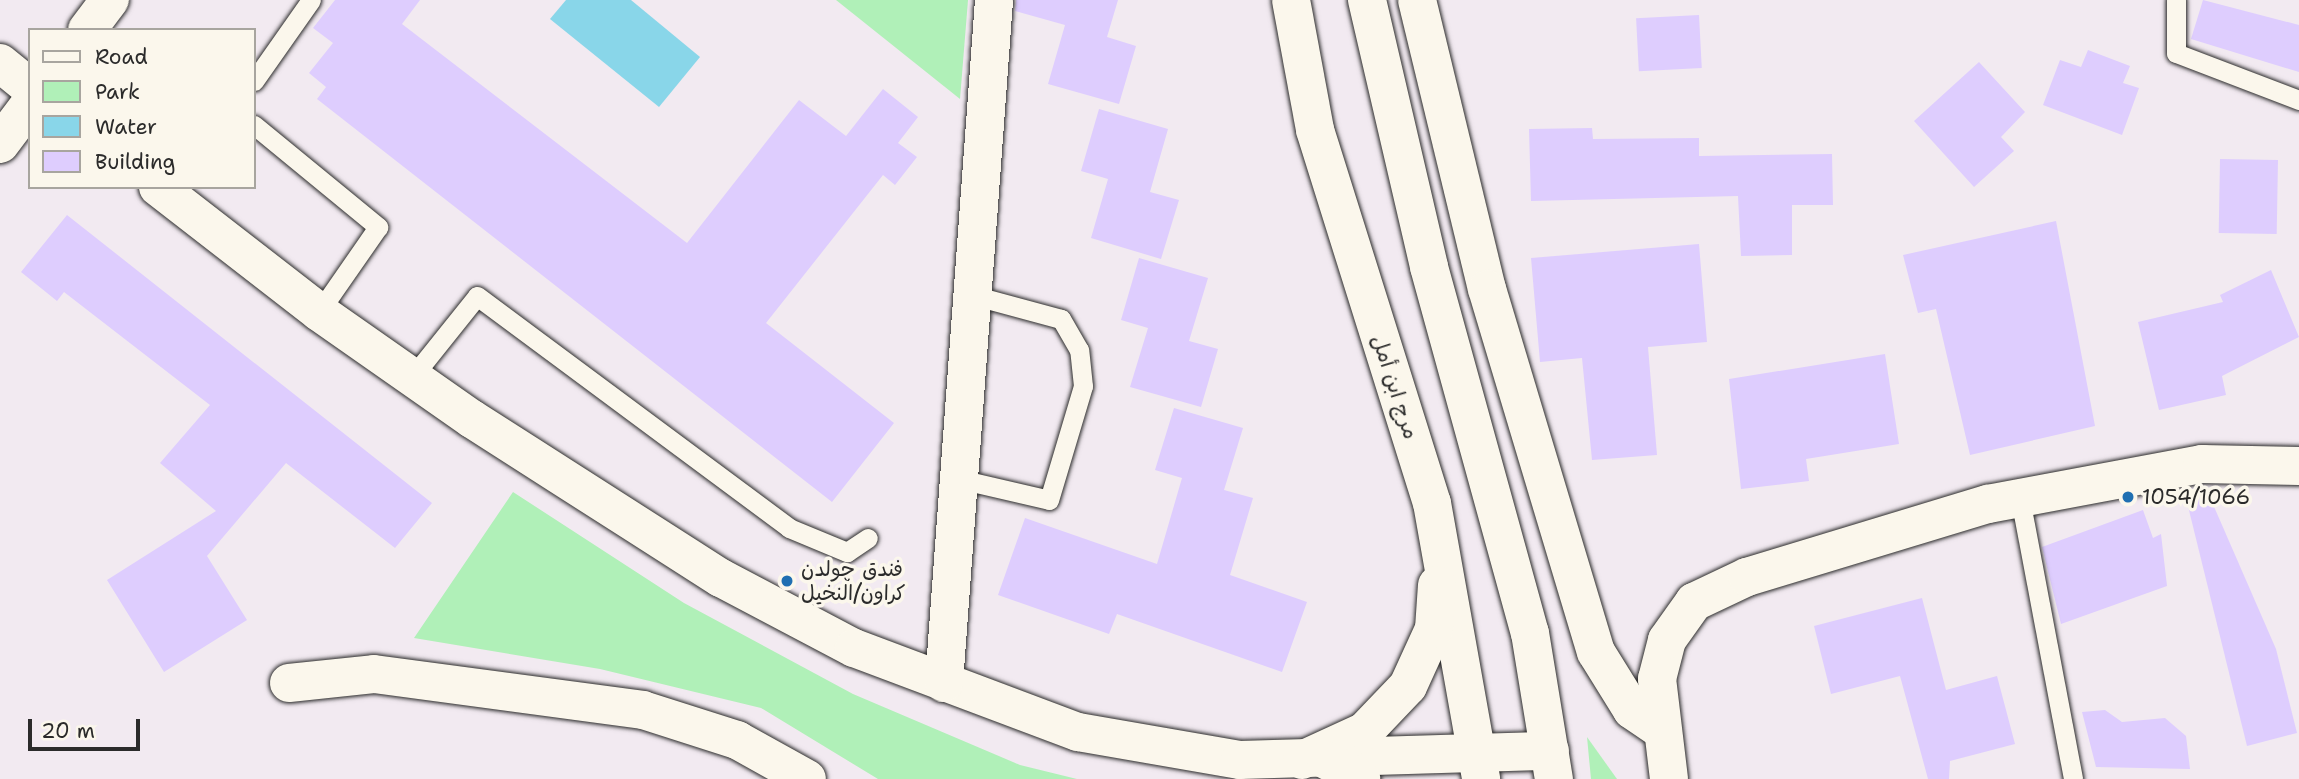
<!DOCTYPE html>
<meta charset="utf-8">
<style>
body{margin:0}
#map{position:relative;width:2299px;height:779px;overflow:hidden;background:#f2eaf1;font-family:"Shantell Sans","Playpen Sans Arabic",sans-serif}
div>[style]{position:absolute}
[style*='--x']{left:calc(var(--x)*1px);top:calc(var(--y)*1px);width:calc(var(--w)*1px);rotate:calc(var(--a)*1deg)}
.green>*{inset:0;background:#b0f0b8}
.water>*{inset:0;background:#89d6e9}
.building>*{inset:0;background:#decdfe;transform-origin:0 0}
.roads{filter:drop-shadow(0 0 2px #2b2b2b) drop-shadow(0 0 2px #2b2b2b)}
.lane>*{height:19px;margin:-9.5px;padding:0 9.5px;transform-origin:9.5px;border-radius:9.5px;background:#fbf7ec}
.street>*{height:38px;margin:-19px;padding:0 19px;transform-origin:19px;border-radius:19px;background:#fbf7ec}
.secondary>*{height:38px;margin:-19px;padding:0 19px;transform-origin:19px;border-radius:19px;background:#fbf7ec}
.dots>*{width:19px;height:19px;translate:-50% -50%;box-sizing:border-box;border:4px solid #fbf7ec;border-radius:50%}
span{translate:-50% -50%;white-space:nowrap;text-align:center;line-height:1.15;-webkit-text-stroke:7px #fbf7ec;paint-order:stroke}
.street-label{font-size:21px;color:#2b2b2b}
.poi-label{font-size:21px;color:#2b2b2b}
.left{translate:0 -50%;text-align:left}
.legend{position:absolute;left:28px;top:28px;width:228px;height:161px;box-sizing:border-box;background:#fbf7ec;border:2px solid #a8a59f;margin:0;padding:9px 12px;list-style:none;font-size:21px;color:#2b2b2b}
.legend li{display:flex;align-items:center;gap:14px;height:35px}
.legend b{width:35px;border:2px solid #a8a59f}
.scale{position:absolute;left:28px;top:719px;width:112px;height:32px;box-sizing:border-box;border:4px solid #2b2b2b;border-top:0;padding-left:9px;font-size:21px;line-height:24px;white-space:nowrap;color:#2b2b2b;-webkit-text-stroke:5px #fbf7ec;paint-order:stroke}
</style>
<div id="map">
<div class="green">
<i style="clip-path:polygon(836px 0,968px 0,960px 99px)"></i>
<i style="clip-path:polygon(513px 492px,684px 603px,853px 694px,1020px 765px,1077px 779px,878px 779px,761px 708px,600px 669px,414px 638px)"></i>
<i style="clip-path:polygon(1587px 737px,1617px 779px,1591px 779px)"></i>
</div>
<div class="water">
<i style="clip-path:polygon(566px 0,631px 0,700px 57px,659px 107px,550px 19px)"></i>
</div>
<div class="building">
<i style="clip-path:polygon(335px 0,420px 0,402px 24px,687px 243px,799px 100px,846px 136px,883px 89px,918px 117px,898px 143px,917px 157px,895px 185px,883px 175px,766px 323px,894px 423px,832px 502px,317px 99px,326px 87px,309px 73px,333px 43px,313px 28px)"></i>
<i style="clip-path:polygon(1016px 0,1118px 0,1107px 37px,1136px 46px,1119px 104px,1048px 84px,1065px 25px,1015px 11px)"></i>
<i style="clip-path:polygon(2203px 0,2299px 25px,2299px 72px,2191px 39px)"></i>
<i style="left:1699px;top:15px;width:53px;height:63px;rotate:87deg"></i>
<i style="clip-path:polygon(2088px 50px,2130px 66px,2123px 83px,2139px 88px,2122px 135px,2043px 105px,2060px 60px,2081px 67px)"></i>
<i style="clip-path:polygon(1979px 62px,2025px 112px,2001px 137px,2014px 151px,1974px 187px,1914px 121px)"></i>
<i style="clip-path:polygon(1099px 109px,1168px 129px,1150px 192px,1179px 200px,1161px 259px,1091px 238px,1108px 179px,1081px 171px)"></i>
<i style="clip-path:polygon(1592px 128px,1593px 139px,1699px 138px,1699px 156px,1832px 154px,1833px 205px,1792px 205px,1792px 255px,1741px 256px,1738px 196px,1531px 201px,1529px 129px)"></i>
<i style="left:2220px;top:159px;width:58px;height:74px;rotate:1deg"></i>
<i style="clip-path:polygon(67px 215px,432px 503px,395px 548px,286px 463px,207px 556px,247px 620px,164px 672px,107px 580px,216px 511px,160px 463px,210px 405px,64px 292px,57px 301px,21px 272px)"></i>
<i style="clip-path:polygon(2056px 221px,2095px 426px,1970px 455px,1936px 309px,1918px 313px,1903px 255px)"></i>
<i style="clip-path:polygon(1699px 244px,1707px 342px,1648px 347px,1657px 455px,1592px 460px,1582px 358px,1540px 362px,1531px 258px)"></i>
<i style="clip-path:polygon(1139px 258px,1208px 278px,1189px 341px,1218px 349px,1201px 407px,1130px 387px,1148px 328px,1121px 320px)"></i>
<i style="clip-path:polygon(2271px 270px,2299px 337px,2222px 376px,2226px 395px,2159px 410px,2138px 322px,2223px 302px,2220px 295px)"></i>
<i style="clip-path:polygon(1885px 354px,1899px 444px,1806px 459px,1809px 481px,1741px 489px,1729px 379px)"></i>
<i style="clip-path:polygon(1174px 408px,1243px 428px,1224px 490px,1253px 498px,1230px 575px,1307px 602px,1282px 672px,1117px 614px,1109px 634px,998px 595px,1025px 518px,1157px 564px,1182px 478px,1155px 470px)"></i>
<i style="clip-path:polygon(2205px 486px,2276px 649px,2297px 733px,2247px 746px,2184px 490px)"></i>
<i style="clip-path:polygon(2143px 510px,2153px 538px,2161px 534px,2167px 586px,2061px 624px,2042px 547px)"></i>
<i style="clip-path:polygon(1922px 598px,1946px 690px,1997px 676px,2015px 744px,1950px 761px,1949px 779px,1928px 779px,1900px 676px,1831px 694px,1814px 626px)"></i>
<i style="clip-path:polygon(2105px 710px,2122px 722px,2165px 718px,2186px 736px,2190px 769px,2096px 767px,2082px 712px)"></i>
</div>
<div class="roads">
<div class="lane">
<i style="--x:2176;--y:0;--w:53;--a:90"></i>
<i style="--x:2176;--y:53;--w:132;--a:20.9"></i>
<i style="--x:254;--y:81;--w:99;--a:-54.9"></i>
<i style="--x:254;--y:125;--w:161;--a:39.4"></i>
<i style="--x:378;--y:227;--w:103;--a:124.8"></i>
<i style="--x:413;--y:376;--w:102;--a:-51.3"></i>
<i style="--x:477;--y:296;--w:389;--a:36.6"></i>
<i style="--x:789;--y:528;--w:63;--a:22.5"></i>
<i style="--x:847;--y:552;--w:25;--a:-34"></i>
<i style="--x:959;--y:479;--w:92;--a:13.1"></i>
<i style="--x:1049;--y:500;--w:119;--a:-73.4"></i>
<i style="--x:1083;--y:386;--w:36;--a:-96"></i>
<i style="--x:1079;--y:350;--w:36;--a:-120"></i>
<i style="--x:1061;--y:319;--w:92;--a:-164.9"></i>
<i style="--x:2020;--y:498;--w:286;--a:79.3"></i>
</div>
<div class="street">
<i style="--x:1417;--y:0;--w:297;--a:76.4"></i>
<i style="--x:1487;--y:289;--w:379;--a:73.3"></i>
<i style="--x:1596;--y:652;--w:68;--a:58.2"></i>
<i style="--x:1632;--y:710;--w:36;--a:34"></i>
<i style="--x:87;--y:30;--w:38;--a:-53"></i>
<i style="--x:0;--y:63;--w:38;--a:39"></i>
<i style="--x:0;--y:144;--w:50;--a:-53.1"></i>
<i style="--x:158;--y:187;--w:204;--a:37.8"></i>
<i style="--x:319;--y:312;--w:187;--a:35"></i>
<i style="--x:472;--y:419;--w:295;--a:32.6"></i>
<i style="--x:721;--y:578;--w:150;--a:27.8"></i>
<i style="--x:854;--y:648;--w:239;--a:20.6"></i>
<i style="--x:1078;--y:732;--w:164;--a:9.8"></i>
<i style="--x:1240;--y:760;--w:310;--a:-1.7"></i>
<i style="--x:289;--y:683;--w:85;--a:-6"></i>
<i style="--x:374;--y:674;--w:271;--a:7.6"></i>
<i style="--x:643;--y:710;--w:99;--a:17.7"></i>
<i style="--x:737;--y:740;--w:80;--a:29.1"></i>
<i style="--x:944;--y:683;--w:685;--a:-85.81"></i>
<i style="--x:1669;--y:779;--w:101;--a:-96.8"></i>
<i style="--x:1657;--y:679;--w:40;--a:-75.6"></i>
<i style="--x:1667;--y:640;--w:47;--a:-54.6"></i>
<i style="--x:1694;--y:602;--w:59;--a:-25.3"></i>
<i style="--x:1747;--y:577;--w:252;--a:-16.9"></i>
<i style="--x:1988;--y:504;--w:218;--a:-10.6"></i>
<i style="--x:2202;--y:464;--w:97;--a:1.2"></i>
</div>
<div class="secondary">
<i style="--x:1291;--y:0;--w:132;--a:79.5"></i>
<i style="--x:1315;--y:130;--w:391;--a:72.6"></i>
<i style="--x:1432;--y:503;--w:280;--a:79.9"></i>
<i style="--x:1367;--y:0;--w:274;--a:76.9"></i>
<i style="--x:1429;--y:267;--w:380;--a:74.6"></i>
<i style="--x:1530;--y:633;--w:148;--a:80.7"></i>
<i style="--x:1302;--y:760;--w:69;--a:-24.7"></i>
<i style="--x:1365;--y:731;--w:62;--a:-46.3"></i>
<i style="--x:1408;--y:686;--w:63;--a:-65.5"></i>
<i style="--x:1434;--y:629;--w:44;--a:-86.1"></i>
<i style="--x:1326;--y:760;--w:40;--a:28"></i>
</div>
</div>
<div class="dots">
<i style="left:2128px;top:497px;background:#1f6fb2"></i>
<i style="left:787px;top:581px;background:#1f6fb2"></i>
</div>
<div class="street-label">
<span style="left:1395px;top:387px;rotate:72deg">مرج ابن أمل</span>
</div>
<div class="poi-label">
<span class="left" style="left:2142px;top:497px">1054/1066</span>
<span class="left" style="left:801px;top:581px">فندق چولدن<br>كراون/النخيل</span>
</div>
<ul class="legend">
<li><b style="height:9px;background:#fbf7ec"></b>Road</li>
<li><b style="height:19px;background:#b0f0b8"></b>Park</li>
<li><b style="height:19px;background:#89d6e9"></b>Water</li>
<li><b style="height:19px;background:#decdfe"></b>Building</li>
</ul>
<div class="scale">20 m</div>
</div>
